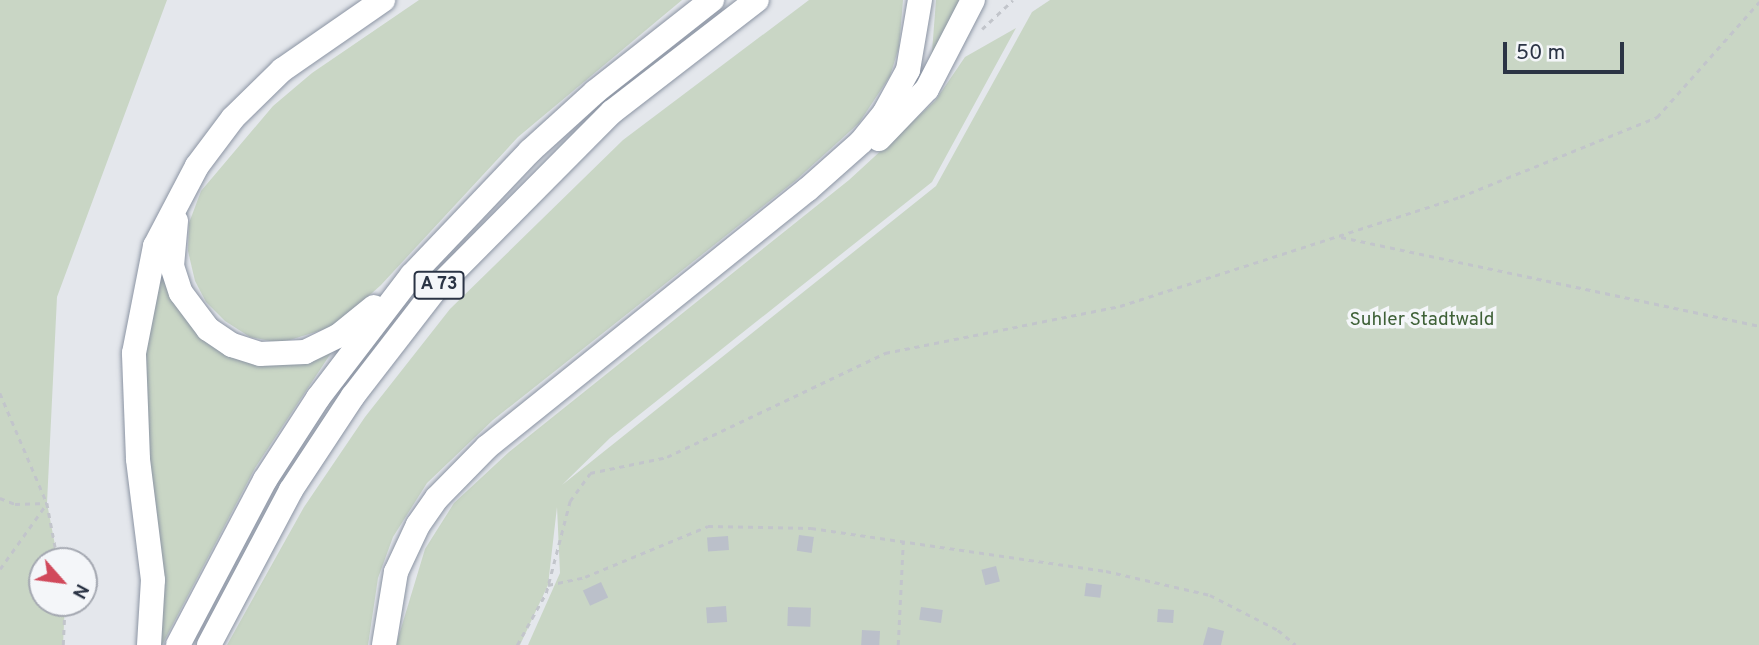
<!DOCTYPE html>
<style>
body{margin:0}
#map{position:relative;width:1759px;height:645px;overflow:hidden;background:#e4e7ec;font-family:Overpass,sans-serif}
div>[style]{position:absolute}
[style*='--x']{left:calc(var(--x)*1px);top:calc(var(--y)*1px);width:calc(var(--w)*1px);rotate:calc(var(--a)*1deg)}
.green>*{inset:0;background:#c9d6c5}
.building>*{inset:0;background:#bbc0ca;transform-origin:0 0}
.path>*{height:2.5px;margin-top:-1.25px;transform-origin:0;background:repeating-linear-gradient(90deg,#c2c5cb 0 5px,transparent 0 10px)}
.roads{filter:drop-shadow(0 0 2px #8b94a3) drop-shadow(0 0 2px #8b94a3)}
.motorway>*{height:24px;margin:-12px;padding:0 12px;transform-origin:12px;border-radius:12px;background:#fff}
span{translate:-50% -50%;white-space:nowrap;text-align:center;line-height:1.15;-webkit-text-stroke:7px #f4f6f9;paint-order:stroke}
.shield-label span{padding:2px 5px;background:#f4f6f9;border:2px solid;border-radius:5px;-webkit-text-stroke-width:0}
.shield-label{font-size:18px;color:#2b3445;font-weight:700}
.park-label{font-size:19px;color:#3f6138}
.north{position:absolute;left:28px;top:547px;width:70px;height:70px;box-sizing:border-box;background:#f4f6f9;border:2px solid #a4a8b1;border-radius:50%;rotate:118deg;font-size:19px;font-weight:700;line-height:28px;text-align:center;color:#2b3445}
.north::after{content:'';display:block;margin:auto;width:24px;height:32px;background:#d1495b;clip-path:polygon(50% 0,100% 100%,50% 72%,0 100%)}
.scale{position:absolute;left:1503px;top:42px;width:121px;height:32px;box-sizing:border-box;border:4px solid #2b3445;border-top:0;padding-left:9px;font-size:21px;line-height:24px;white-space:nowrap;color:#2b3445;-webkit-text-stroke:5px #f4f6f9;paint-order:stroke}
</style>
<div id="map">
<div class="green">
<i style="clip-path:polygon(0 0,167px 0,57px 297px,47px 503px,58px 561px,42px 561px,42px 603px,65px 603px,63px 645px,0 645px)"></i>
<i style="clip-path:polygon(419px 0,682px 0,518px 137px,381px 285px,335px 326px,280px 343px,250px 337px,225px 321px,206px 302px,195px 281px,188px 251px,189px 223px,201px 191px,273px 106px,312px 73px)"></i>
<i style="clip-path:polygon(809px 0,903px 0,899px 47px,890px 76px,859px 123px,795px 181px,493px 420px,427px 483px,393px 537px,378px 578px,368px 645px,227px 645px,304px 507px,365px 417px,450px 309px,623px 140px)"></i>
<i style="clip-path:polygon(936px 0,961px 0,919px 87px,932px 52px)"></i>
<i style="clip-path:polygon(1050px 0,1759px 0,1759px 645px,528px 645px,560px 573px,557px 507px,548px 585px,520px 645px,396px 645px,425px 549px,454px 503px,509px 452px,849px 180px,935px 101px,965px 57px,1016px 28px,932px 182px,610px 438px,562px 485px,936px 186px,1032px 12px)"></i>
<i style="clip-path:polygon(166px 240px,218px 342px,335px 347px,255px 468px,162px 645px,157px 645px,140px 381px)"></i>
</div>
<div class="building">
<i style="left:799px;top:535px;width:15px;height:16px;rotate:8deg"></i>
<i style="left:728px;top:536px;width:14px;height:21px;rotate:86deg"></i>
<i style="left:996px;top:566px;width:16px;height:15px;rotate:76deg"></i>
<i style="left:601px;top:582px;width:17px;height:20px;rotate:65deg"></i>
<i style="left:1086px;top:583px;width:16px;height:13px;rotate:7deg"></i>
<i style="left:726px;top:606px;width:16px;height:20px;rotate:86deg"></i>
<i style="left:788px;top:607px;width:23px;height:19px;rotate:2deg"></i>
<i style="left:921px;top:607px;width:22px;height:13px;rotate:8deg"></i>
<i style="left:1158px;top:609px;width:16px;height:13px;rotate:4deg"></i>
<i style="clip-path:polygon(1208px 627px,1224px 631px,1221px 645px,1203px 645px)"></i>
<i style="left:862px;top:630px;width:18px;height:15px;rotate:3deg"></i>
</div>
<div class="path">
<i style="--x:982;--y:29;--w:42;--a:-43.1"></i>
<i style="--x:1341;--y:237;--w:427;--a:12"></i>
<i style="--x:0;--y:393;--w:120;--a:66.9"></i>
<i style="--x:47;--y:503;--w:59;--a:79.3"></i>
<i style="--x:0;--y:498;--w:16;--a:22"></i>
<i style="--x:15;--y:504;--w:32;--a:-2"></i>
<i style="--x:0;--y:569;--w:81;--a:-54.5"></i>
<i style="--x:548;--y:585;--w:38;--a:-12"></i>
<i style="--x:585;--y:577;--w:133;--a:-22.5"></i>
<i style="--x:708;--y:526;--w:103;--a:1.1"></i>
<i style="--x:811;--y:528;--w:298;--a:8.3"></i>
<i style="--x:1106;--y:571;--w:107;--a:13"></i>
<i style="--x:1210;--y:595;--w:76;--a:27.2"></i>
<i style="--x:1278;--y:630;--w:23;--a:40"></i>
<i style="--x:63;--y:645;--w:42;--a:-87.3"></i>
<i style="--x:517;--y:645;--w:60;--a:-60.9"></i>
<i style="--x:546;--y:593;--w:95;--a:-75.4"></i>
<i style="--x:570;--y:501;--w:34;--a:-54"></i>
<i style="--x:590;--y:473;--w:79;--a:-11.7"></i>
<i style="--x:667;--y:457;--w:242;--a:-25.5"></i>
<i style="--x:885;--y:353;--w:240;--a:-11.3"></i>
<i style="--x:1120;--y:306;--w:357;--a:-17.8"></i>
<i style="--x:1460;--y:197;--w:213;--a:-22.1"></i>
<i style="--x:1657;--y:117;--w:154;--a:-48.4"></i>
<i style="--x:898;--y:645;--w:103;--a:-87.2"></i>
</div>
<div class="roads">
<div class="motorway">
<i style="--x:879;--y:139;--w:69;--a:-46.2"></i>
<i style="--x:927;--y:89;--w:100;--a:-62.7"></i>
<i style="--x:176;--y:221;--w:45;--a:95.1"></i>
<i style="--x:172;--y:266;--w:28;--a:72"></i>
<i style="--x:181;--y:293;--w:45;--a:53.1"></i>
<i style="--x:208;--y:329;--w:29;--a:34"></i>
<i style="--x:232;--y:345;--w:29;--a:18"></i>
<i style="--x:260;--y:354;--w:45;--a:-2.5"></i>
<i style="--x:305;--y:352;--w:37;--a:-26"></i>
<i style="--x:338;--y:336;--w:46;--a:-38.9"></i>
<i style="--x:149;--y:645;--w:65;--a:-86.5"></i>
<i style="--x:153;--y:580;--w:122;--a:-97.1"></i>
<i style="--x:138;--y:459;--w:106;--a:-92.2"></i>
<i style="--x:134;--y:353;--w:109;--a:-78.9"></i>
<i style="--x:155;--y:246;--w:90;--a:-62.3"></i>
<i style="--x:197;--y:166;--w:60;--a:-53.1"></i>
<i style="--x:233;--y:118;--w:69;--a:-44.4"></i>
<i style="--x:282;--y:70;--w:123;--a:-34.7"></i>
<i style="--x:178;--y:645;--w:187;--a:-62.2"></i>
<i style="--x:265;--y:480;--w:98;--a:-57.1"></i>
<i style="--x:318;--y:398;--w:155;--a:-52.6"></i>
<i style="--x:412;--y:275;--w:171;--a:-46.4"></i>
<i style="--x:530;--y:151;--w:88;--a:-42.2"></i>
<i style="--x:595;--y:92;--w:149;--a:-38.2"></i>
<i style="--x:209;--y:645;--w:175;--a:-62.1"></i>
<i style="--x:291;--y:490;--w:113;--a:-56.6"></i>
<i style="--x:353;--y:396;--w:134;--a:-52.3"></i>
<i style="--x:435;--y:290;--w:251;--a:-45.2"></i>
<i style="--x:612;--y:112;--w:183;--a:-37.7"></i>
<i style="--x:384;--y:645;--w:74;--a:-80.7"></i>
<i style="--x:396;--y:572;--w:52;--a:-64.9"></i>
<i style="--x:418;--y:525;--w:33;--a:-55"></i>
<i style="--x:437;--y:498;--w:71;--a:-45.6"></i>
<i style="--x:487;--y:447;--w:410;--a:-38.8"></i>
<i style="--x:807;--y:190;--w:72;--a:-41.6"></i>
<i style="--x:861;--y:142;--w:38;--a:-51"></i>
<i style="--x:885;--y:112;--w:48;--a:-61.3"></i>
<i style="--x:908;--y:70;--w:71;--a:-80.3"></i>
</div>
</div>
<div class="shield-label">
<span style="left:439px;top:285px">A 73</span>
</div>
<div class="park-label">
<span style="left:1422px;top:321px">Suhler Stadtwald</span>
</div>
<div class="north">N</div>
<div class="scale">50 m</div>
</div>
